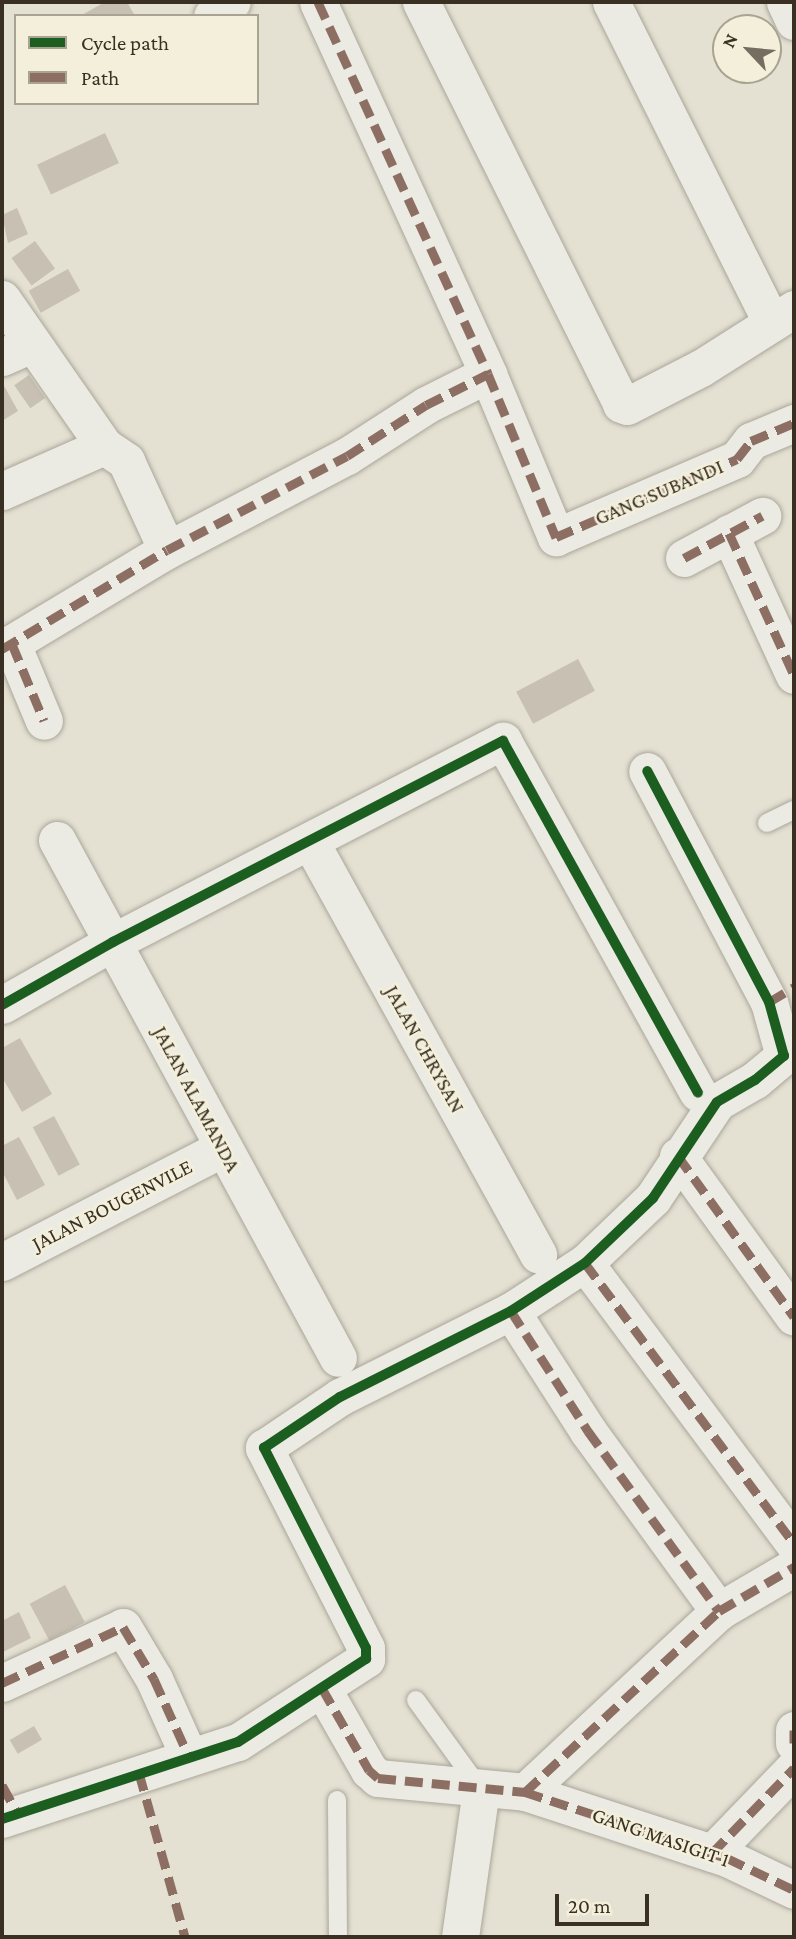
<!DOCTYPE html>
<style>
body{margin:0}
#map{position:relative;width:796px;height:1939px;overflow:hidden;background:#e4e0d2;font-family:"Crimson Pro",serif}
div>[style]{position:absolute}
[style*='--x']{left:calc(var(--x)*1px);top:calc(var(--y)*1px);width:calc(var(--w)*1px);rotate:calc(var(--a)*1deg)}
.building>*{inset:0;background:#c7c0b3;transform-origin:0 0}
.roads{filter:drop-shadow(0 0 2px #aaa69a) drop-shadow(0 0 2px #aaa69a)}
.service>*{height:18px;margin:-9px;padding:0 9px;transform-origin:9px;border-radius:9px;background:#ecebe3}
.minor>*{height:37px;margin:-18.5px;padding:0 18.5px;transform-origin:18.5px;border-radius:18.5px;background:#ecebe3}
.quiet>*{height:9px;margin-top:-4.5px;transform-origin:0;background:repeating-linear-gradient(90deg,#8d6e63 0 18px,transparent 0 27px)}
.cycleway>*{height:10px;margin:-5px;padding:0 5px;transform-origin:5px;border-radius:5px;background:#1b5e20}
span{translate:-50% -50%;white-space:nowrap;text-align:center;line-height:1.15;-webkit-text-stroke:5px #f3efda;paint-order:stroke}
.street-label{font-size:21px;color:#393023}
.frame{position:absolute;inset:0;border:4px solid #393023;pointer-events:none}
.legend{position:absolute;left:14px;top:14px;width:245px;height:91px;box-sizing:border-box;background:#f3efda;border:2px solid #a9a391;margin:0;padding:9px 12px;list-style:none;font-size:21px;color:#393023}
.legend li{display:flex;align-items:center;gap:14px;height:35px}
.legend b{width:35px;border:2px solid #a9a391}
.north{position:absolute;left:712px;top:14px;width:70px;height:70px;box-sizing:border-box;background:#f3efda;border:2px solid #a9a391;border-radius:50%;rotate:296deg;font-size:19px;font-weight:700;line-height:28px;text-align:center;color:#393023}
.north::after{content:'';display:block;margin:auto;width:24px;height:32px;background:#756e60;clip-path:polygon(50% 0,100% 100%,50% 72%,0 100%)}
.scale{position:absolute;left:555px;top:1894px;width:94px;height:32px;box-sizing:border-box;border:4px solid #393023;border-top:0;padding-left:9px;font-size:21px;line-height:24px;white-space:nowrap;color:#393023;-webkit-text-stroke:5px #f3efda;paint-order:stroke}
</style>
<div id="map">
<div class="building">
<i style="clip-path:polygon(105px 2px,127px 2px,135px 16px,80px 16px)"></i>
<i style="left:105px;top:133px;width:33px;height:75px;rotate:65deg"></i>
<i style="clip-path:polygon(17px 208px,28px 234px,8px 243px,2px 215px)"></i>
<i style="left:35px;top:241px;width:34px;height:29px;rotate:54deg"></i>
<i style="left:68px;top:269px;width:25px;height:45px;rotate:61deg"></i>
<i style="left:29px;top:375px;width:28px;height:18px;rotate:55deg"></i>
<i style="clip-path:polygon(2px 382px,18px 411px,2px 421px)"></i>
<i style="left:578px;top:659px;width:36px;height:70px;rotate:62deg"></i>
<i style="clip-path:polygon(20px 1038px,52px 1094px,22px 1112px,2px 1077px,2px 1048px)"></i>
<i style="left:54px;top:1116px;width:55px;height:24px;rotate:62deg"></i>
<i style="clip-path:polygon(19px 1137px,45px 1185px,17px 1200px,2px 1171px,2px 1146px)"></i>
<i style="left:65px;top:1585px;width:42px;height:40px;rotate:62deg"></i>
<i style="clip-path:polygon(19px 1612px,31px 1638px,3px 1652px,2px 1621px)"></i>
<i style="left:34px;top:1726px;width:16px;height:28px;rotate:60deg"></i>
</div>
<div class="roads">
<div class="service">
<i style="--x:767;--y:823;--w:30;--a:-26"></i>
<i style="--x:416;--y:1700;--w:107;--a:54.1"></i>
<i style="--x:337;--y:1800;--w:137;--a:89.6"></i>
</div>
<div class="minor">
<i style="--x:318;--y:2;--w:409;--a:65.4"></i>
<i style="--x:488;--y:374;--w:177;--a:67.4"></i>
<i style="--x:556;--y:537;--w:197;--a:-23.3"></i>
<i style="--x:737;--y:459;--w:23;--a:-52"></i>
<i style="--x:751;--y:441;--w:47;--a:-22.7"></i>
<i style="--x:421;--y:2;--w:449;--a:63.5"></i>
<i style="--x:621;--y:404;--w:6;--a:18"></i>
<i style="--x:627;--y:406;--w:83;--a:-27.2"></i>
<i style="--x:701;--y:368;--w:110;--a:-32.4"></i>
<i style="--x:611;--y:2;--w:359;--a:63.4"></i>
<i style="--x:785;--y:2;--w:21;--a:65"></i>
<i style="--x:212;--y:16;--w:24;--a:-35"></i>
<i style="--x:2;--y:299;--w:179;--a:55.2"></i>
<i style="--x:104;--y:446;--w:27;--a:34"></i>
<i style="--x:126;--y:461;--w:98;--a:65.3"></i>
<i style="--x:2;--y:357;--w:32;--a:-24"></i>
<i style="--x:2;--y:491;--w:111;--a:-23.8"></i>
<i style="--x:729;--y:533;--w:156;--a:65.4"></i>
<i style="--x:684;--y:558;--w:89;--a:-28.3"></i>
<i style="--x:12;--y:644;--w:83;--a:67.4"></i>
<i style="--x:2;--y:649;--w:192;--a:-31"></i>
<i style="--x:167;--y:550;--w:203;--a:-27.6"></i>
<i style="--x:347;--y:456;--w:94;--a:-32.8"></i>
<i style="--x:426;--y:405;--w:69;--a:-26.6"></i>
<i style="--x:57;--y:840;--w:589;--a:61.52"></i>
<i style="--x:311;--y:843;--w:470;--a:61.1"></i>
<i style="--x:2;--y:1005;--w:128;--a:-29.6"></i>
<i style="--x:113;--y:942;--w:439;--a:-27.3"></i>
<i style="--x:503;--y:741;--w:402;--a:61"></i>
<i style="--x:678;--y:1156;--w:198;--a:54.2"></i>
<i style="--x:2;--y:1262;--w:249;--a:-27.3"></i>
<i style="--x:585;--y:1263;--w:349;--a:53.3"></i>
<i style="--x:511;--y:1311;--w:143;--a:57.3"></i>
<i style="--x:588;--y:1431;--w:223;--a:54"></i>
<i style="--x:2;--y:1683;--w:133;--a:-24.8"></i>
<i style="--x:123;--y:1627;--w:61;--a:59.2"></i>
<i style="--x:154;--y:1679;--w:85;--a:65.8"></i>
<i style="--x:322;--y:1688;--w:95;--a:60.2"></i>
<i style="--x:369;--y:1770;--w:12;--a:42"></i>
<i style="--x:378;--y:1778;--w:148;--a:5.4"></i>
<i style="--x:525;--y:1792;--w:213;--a:18.1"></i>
<i style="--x:727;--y:1858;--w:74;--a:25.5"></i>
<i style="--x:794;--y:1730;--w:13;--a:90"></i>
<i style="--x:525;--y:1792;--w:265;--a:-43"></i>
<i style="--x:719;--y:1611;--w:87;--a:-30.4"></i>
<i style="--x:2;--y:1819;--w:248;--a:-18.1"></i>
<i style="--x:238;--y:1742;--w:153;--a:-33"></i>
<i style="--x:366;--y:1659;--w:11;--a:-90"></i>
<i style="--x:366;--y:1648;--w:225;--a:-117"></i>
<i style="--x:264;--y:1448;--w:92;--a:-33.9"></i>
<i style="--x:340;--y:1397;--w:191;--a:-26.7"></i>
<i style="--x:511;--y:1311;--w:88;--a:-33"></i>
<i style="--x:585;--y:1263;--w:94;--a:-43.7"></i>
<i style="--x:653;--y:1198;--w:115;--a:-56.3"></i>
<i style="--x:717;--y:1102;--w:44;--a:-30.1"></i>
<i style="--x:755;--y:1080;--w:38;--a:-40"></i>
<i style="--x:784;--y:1056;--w:56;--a:-105.5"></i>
<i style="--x:769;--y:1002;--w:261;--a:-117.8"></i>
<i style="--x:712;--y:1853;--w:118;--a:-46"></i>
<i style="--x:460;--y:1937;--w:148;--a:-81.9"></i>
</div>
</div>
<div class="quiet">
<i style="--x:318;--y:2;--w:409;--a:65.4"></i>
<i style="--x:488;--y:374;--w:177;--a:67.4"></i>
<i style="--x:556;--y:537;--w:197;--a:-23.3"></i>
<i style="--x:737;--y:459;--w:23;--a:-52"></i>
<i style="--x:751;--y:441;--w:47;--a:-22.7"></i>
<i style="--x:729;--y:533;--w:156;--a:65.4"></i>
<i style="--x:684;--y:558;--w:89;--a:-28.3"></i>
<i style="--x:12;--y:644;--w:83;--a:67.4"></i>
<i style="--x:2;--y:649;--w:192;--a:-31"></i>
<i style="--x:167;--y:550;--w:203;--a:-27.6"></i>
<i style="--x:347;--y:456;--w:94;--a:-32.8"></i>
<i style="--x:426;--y:405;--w:69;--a:-26.6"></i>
<i style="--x:769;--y:1002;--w:29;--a:-31"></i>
<i style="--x:678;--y:1156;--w:198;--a:54.2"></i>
<i style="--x:585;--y:1263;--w:349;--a:53.3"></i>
<i style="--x:511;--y:1311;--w:143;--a:57.3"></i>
<i style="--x:588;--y:1431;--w:223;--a:54"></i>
<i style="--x:2;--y:1683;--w:133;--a:-24.8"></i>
<i style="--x:123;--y:1627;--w:61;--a:59.2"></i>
<i style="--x:154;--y:1679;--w:85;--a:65.8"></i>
<i style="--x:322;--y:1688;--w:95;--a:60.2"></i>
<i style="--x:369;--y:1770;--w:12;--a:42"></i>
<i style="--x:378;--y:1778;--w:148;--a:5.4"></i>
<i style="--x:525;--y:1792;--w:213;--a:18.1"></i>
<i style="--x:727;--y:1858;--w:74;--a:25.5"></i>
<i style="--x:794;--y:1730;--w:13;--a:90"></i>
<i style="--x:139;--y:1773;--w:170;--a:74.3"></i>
<i style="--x:2;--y:1785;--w:33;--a:61"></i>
<i style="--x:525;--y:1792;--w:265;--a:-43"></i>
<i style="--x:719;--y:1611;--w:87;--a:-30.4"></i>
<i style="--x:712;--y:1853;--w:118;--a:-46"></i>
</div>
<div class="cycleway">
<i style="--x:2;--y:1005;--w:128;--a:-29.6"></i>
<i style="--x:113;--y:942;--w:439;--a:-27.3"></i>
<i style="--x:503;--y:741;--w:402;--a:61"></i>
<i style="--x:2;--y:1819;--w:248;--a:-18.1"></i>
<i style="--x:238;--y:1742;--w:153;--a:-33"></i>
<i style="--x:366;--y:1659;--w:11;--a:-90"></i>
<i style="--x:366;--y:1648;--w:225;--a:-117"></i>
<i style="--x:264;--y:1448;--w:92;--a:-33.9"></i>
<i style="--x:340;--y:1397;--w:191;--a:-26.7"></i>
<i style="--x:511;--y:1311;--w:88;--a:-33"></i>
<i style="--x:585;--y:1263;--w:94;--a:-43.7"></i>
<i style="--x:653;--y:1198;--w:115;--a:-56.3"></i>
<i style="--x:717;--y:1102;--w:44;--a:-30.1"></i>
<i style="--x:755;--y:1080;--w:38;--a:-40"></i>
<i style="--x:784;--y:1056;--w:56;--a:-105.5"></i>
<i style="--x:769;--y:1002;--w:261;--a:-117.8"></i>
</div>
<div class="street-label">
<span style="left:659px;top:492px;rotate:-23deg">GANG SUBANDI</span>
<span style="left:425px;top:1049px;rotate:61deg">JALAN CHRYSAN</span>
<span style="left:197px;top:1099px;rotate:62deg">JALAN ALAMANDA</span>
<span style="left:112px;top:1205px;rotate:-27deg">JALAN BOUGENVILE</span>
<span style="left:661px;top:1837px;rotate:19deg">GANG MASIGIT 1</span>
</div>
<div class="frame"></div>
<ul class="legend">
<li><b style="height:9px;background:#1b5e20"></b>Cycle path</li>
<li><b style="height:9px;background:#8d6e63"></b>Path</li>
</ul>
<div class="north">N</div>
<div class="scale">20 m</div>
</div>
